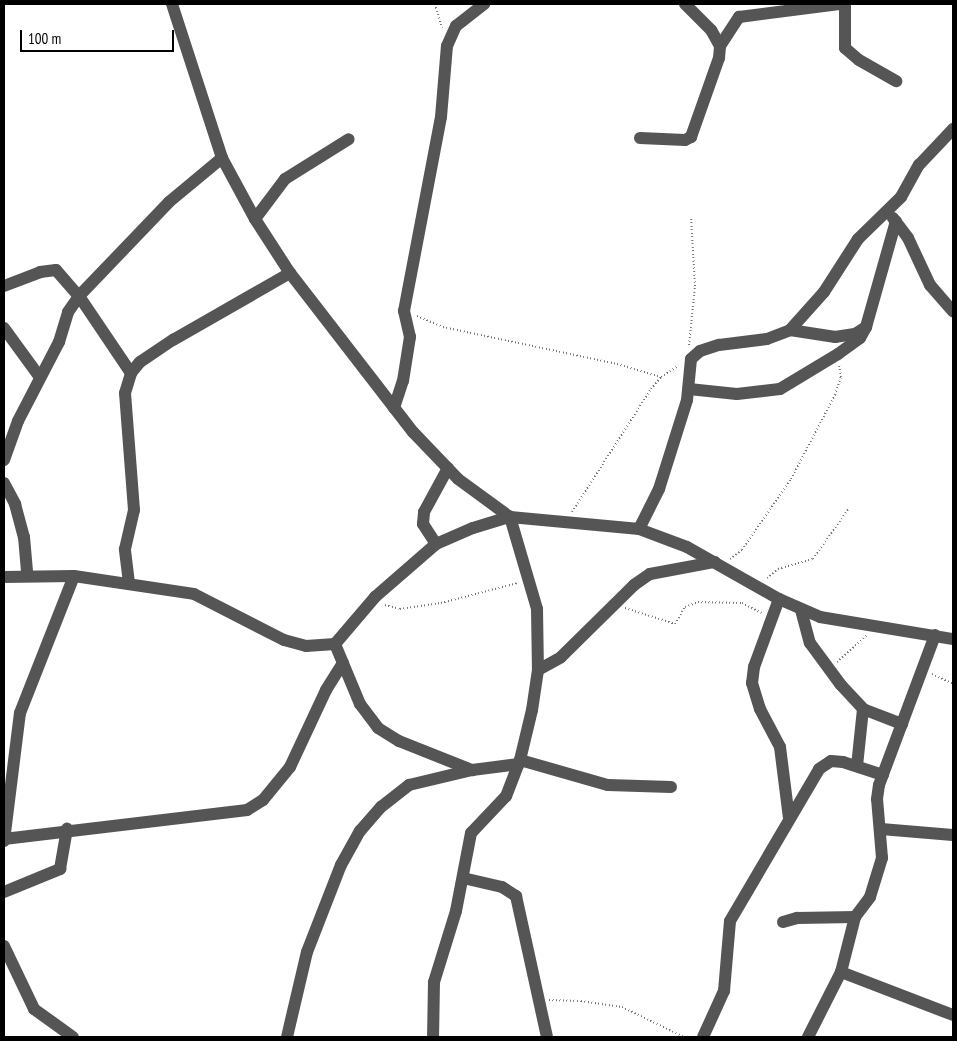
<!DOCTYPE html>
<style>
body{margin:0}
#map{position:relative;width:957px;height:1041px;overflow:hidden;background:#fff;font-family:"PT Sans Narrow",sans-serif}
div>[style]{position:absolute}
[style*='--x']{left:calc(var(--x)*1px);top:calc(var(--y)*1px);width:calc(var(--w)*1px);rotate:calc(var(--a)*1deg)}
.path>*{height:2px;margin-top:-1px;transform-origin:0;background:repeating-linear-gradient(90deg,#777 0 1px,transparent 0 3.5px)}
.minor>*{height:12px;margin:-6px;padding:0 6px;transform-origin:6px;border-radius:6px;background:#555}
span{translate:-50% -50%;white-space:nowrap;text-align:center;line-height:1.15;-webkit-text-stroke:5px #fff;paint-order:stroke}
.frame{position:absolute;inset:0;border:5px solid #000;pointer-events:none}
.scale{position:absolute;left:20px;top:30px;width:154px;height:22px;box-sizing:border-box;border:2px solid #000;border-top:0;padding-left:6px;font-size:15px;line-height:18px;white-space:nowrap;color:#000;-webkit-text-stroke:4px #fff;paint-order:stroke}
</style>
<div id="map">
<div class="path">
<i style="--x:435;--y:4;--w:25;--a:74"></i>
<i style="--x:417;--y:316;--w:28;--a:23"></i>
<i style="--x:443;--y:327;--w:178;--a:12"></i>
<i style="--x:617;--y:364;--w:46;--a:16.5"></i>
<i style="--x:689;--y:345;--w:59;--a:-84.2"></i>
<i style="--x:695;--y:286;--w:70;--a:-93.3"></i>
<i style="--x:572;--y:512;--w:146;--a:-57.3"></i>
<i style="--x:651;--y:389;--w:16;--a:-50"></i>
<i style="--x:661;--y:377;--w:20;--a:-33"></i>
<i style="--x:730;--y:559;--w:15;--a:-37"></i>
<i style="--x:742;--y:550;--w:86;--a:-55.4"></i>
<i style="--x:791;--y:479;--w:95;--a:-62.4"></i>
<i style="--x:835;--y:395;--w:19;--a:-72"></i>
<i style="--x:841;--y:377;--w:12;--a:-99"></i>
<i style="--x:767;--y:578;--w:14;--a:-39"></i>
<i style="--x:778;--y:569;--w:36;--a:-16"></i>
<i style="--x:813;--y:559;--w:62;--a:-54.8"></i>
<i style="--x:385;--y:605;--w:16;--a:15"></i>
<i style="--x:400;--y:609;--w:41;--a:-8.3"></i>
<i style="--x:441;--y:603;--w:80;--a:-14.6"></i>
<i style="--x:625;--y:608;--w:52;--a:17.7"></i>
<i style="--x:675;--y:624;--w:20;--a:-60"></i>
<i style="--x:685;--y:607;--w:14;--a:-21"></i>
<i style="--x:698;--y:602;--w:44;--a:1.3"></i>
<i style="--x:742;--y:603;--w:22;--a:27"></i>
<i style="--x:837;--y:662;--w:40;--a:-42"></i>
<i style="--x:932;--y:674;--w:23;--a:25"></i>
<i style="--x:549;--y:1000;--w:32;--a:2"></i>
<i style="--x:581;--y:1001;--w:41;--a:8.3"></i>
<i style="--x:622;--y:1007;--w:69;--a:25.8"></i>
</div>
<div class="minor">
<i style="--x:172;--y:4;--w:162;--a:72"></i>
<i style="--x:222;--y:158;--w:69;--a:61.6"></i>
<i style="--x:255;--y:219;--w:64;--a:57.1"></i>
<i style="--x:290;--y:273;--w:201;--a:52.3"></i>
<i style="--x:413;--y:432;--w:65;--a:46.2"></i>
<i style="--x:458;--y:479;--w:64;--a:36.2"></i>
<i style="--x:510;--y:517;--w:130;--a:5.3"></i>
<i style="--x:639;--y:529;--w:51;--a:20.6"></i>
<i style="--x:687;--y:547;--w:106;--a:29.5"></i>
<i style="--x:779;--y:599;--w:45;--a:23.7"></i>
<i style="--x:820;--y:617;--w:135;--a:9.4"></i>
<i style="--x:845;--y:4;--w:44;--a:90"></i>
<i style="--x:845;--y:48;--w:18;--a:41"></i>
<i style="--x:859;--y:60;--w:43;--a:29.6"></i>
<i style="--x:720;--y:46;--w:35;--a:-57"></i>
<i style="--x:739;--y:17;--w:101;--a:-7.4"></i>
<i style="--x:640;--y:138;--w:45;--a:2.5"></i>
<i style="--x:685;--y:140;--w:7;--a:-27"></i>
<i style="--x:691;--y:137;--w:84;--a:-70.5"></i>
<i style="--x:719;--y:58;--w:12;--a:-85"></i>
<i style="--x:720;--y:46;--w:18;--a:-119"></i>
<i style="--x:711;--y:30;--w:37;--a:-135"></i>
<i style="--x:893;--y:218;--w:25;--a:53"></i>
<i style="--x:908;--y:238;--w:52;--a:64.9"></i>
<i style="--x:930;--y:285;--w:35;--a:49"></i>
<i style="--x:255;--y:219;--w:50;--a:-53.1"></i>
<i style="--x:285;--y:179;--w:75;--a:-32"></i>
<i style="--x:4;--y:286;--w:39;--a:-21"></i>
<i style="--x:40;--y:272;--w:16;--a:-7"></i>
<i style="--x:56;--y:270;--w:35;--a:49"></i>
<i style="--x:79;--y:296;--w:93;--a:56"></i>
<i style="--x:4;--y:328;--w:59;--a:53.9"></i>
<i style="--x:790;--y:330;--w:46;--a:8.8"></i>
<i style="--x:835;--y:337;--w:20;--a:-9"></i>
<i style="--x:855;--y:334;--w:13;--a:-32"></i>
<i style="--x:866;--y:327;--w:110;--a:-74.2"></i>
<i style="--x:689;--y:389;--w:48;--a:5.9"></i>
<i style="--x:737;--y:394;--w:43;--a:-6.6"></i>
<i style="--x:780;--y:389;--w:68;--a:-31.1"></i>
<i style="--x:838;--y:354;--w:27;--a:-36"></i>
<i style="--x:860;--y:338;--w:13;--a:-61"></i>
<i style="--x:394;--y:408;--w:28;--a:-72"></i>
<i style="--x:403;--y:381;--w:45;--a:-81"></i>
<i style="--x:410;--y:337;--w:27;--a:-103"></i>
<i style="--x:404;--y:311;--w:197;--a:-79.2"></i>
<i style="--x:441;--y:117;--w:71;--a:-85.2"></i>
<i style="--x:447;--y:46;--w:22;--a:-66"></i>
<i style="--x:456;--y:26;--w:36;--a:-38"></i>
<i style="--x:4;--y:460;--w:41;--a:-70.3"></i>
<i style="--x:18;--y:421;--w:89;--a:-62.6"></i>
<i style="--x:59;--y:342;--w:31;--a:-73"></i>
<i style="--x:68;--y:312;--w:19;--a:-55"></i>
<i style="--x:79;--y:296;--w:130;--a:-46.2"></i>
<i style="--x:169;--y:202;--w:69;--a:-39.7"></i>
<i style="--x:4;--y:483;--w:24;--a:62"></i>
<i style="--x:15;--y:504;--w:34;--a:75"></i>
<i style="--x:24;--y:537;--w:38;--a:85"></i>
<i style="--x:639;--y:529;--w:45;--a:-63.4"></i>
<i style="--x:659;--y:489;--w:93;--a:-72.5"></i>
<i style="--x:687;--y:400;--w:41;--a:-84.4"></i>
<i style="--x:691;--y:359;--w:12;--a:-42"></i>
<i style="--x:700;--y:351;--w:20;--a:-18"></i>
<i style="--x:719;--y:345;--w:48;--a:-7.1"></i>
<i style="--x:767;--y:339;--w:25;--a:-21"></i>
<i style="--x:790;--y:330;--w:51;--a:-48.2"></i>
<i style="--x:824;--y:292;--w:63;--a:-57.3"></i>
<i style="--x:858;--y:239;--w:60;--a:-44.3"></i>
<i style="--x:901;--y:197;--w:37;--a:-61"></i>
<i style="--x:919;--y:165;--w:50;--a:-46.6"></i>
<i style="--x:436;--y:544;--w:24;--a:-123"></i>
<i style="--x:423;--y:524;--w:12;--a:-85"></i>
<i style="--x:424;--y:512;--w:50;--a:-61.4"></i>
<i style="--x:4;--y:577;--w:70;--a:-0.8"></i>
<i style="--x:74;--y:576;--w:121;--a:8.5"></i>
<i style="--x:194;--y:594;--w:101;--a:27.1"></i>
<i style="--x:284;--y:640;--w:23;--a:15"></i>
<i style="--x:306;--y:646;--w:29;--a:-4"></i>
<i style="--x:335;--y:644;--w:62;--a:-49.6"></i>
<i style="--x:375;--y:597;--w:81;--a:-41"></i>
<i style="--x:436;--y:544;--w:40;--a:-23.4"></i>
<i style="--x:473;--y:528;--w:39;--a:-17"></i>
<i style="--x:510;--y:517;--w:96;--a:73.6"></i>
<i style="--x:537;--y:609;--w:61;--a:89.1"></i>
<i style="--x:538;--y:670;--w:40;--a:98.5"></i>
<i style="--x:532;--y:710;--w:51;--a:103.5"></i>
<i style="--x:520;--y:760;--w:39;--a:111"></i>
<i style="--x:506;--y:796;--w:51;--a:133.4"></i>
<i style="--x:471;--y:833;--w:79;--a:100.9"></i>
<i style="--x:456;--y:911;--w:74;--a:107.2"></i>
<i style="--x:434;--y:982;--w:55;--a:91"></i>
<i style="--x:129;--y:583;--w:34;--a:-97"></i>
<i style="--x:125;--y:549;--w:40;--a:-77"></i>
<i style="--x:134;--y:510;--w:117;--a:-94.4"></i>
<i style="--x:125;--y:393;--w:21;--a:-73"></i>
<i style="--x:131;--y:373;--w:14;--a:-51"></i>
<i style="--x:140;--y:362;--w:40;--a:-34"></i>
<i style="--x:173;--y:340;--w:135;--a:-29.8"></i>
<i style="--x:779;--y:599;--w:72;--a:110.2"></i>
<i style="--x:754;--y:667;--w:16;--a:97"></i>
<i style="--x:752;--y:683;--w:27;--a:73"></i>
<i style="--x:760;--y:709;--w:43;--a:62.2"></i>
<i style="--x:780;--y:747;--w:72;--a:82.8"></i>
<i style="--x:801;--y:610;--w:34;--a:75"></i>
<i style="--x:810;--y:643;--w:52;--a:53.6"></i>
<i style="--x:841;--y:685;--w:33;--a:47"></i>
<i style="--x:863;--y:709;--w:42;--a:21"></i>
<i style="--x:335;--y:644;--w:65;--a:67.4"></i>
<i style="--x:360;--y:704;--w:30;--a:53"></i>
<i style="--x:378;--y:728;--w:25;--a:32"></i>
<i style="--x:399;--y:741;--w:79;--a:21.7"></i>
<i style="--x:472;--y:770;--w:47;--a:-7.3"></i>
<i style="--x:538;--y:670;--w:26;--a:-29"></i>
<i style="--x:561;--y:657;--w:103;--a:-44.6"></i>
<i style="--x:634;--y:585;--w:19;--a:-35"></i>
<i style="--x:650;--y:574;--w:66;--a:-10.5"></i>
<i style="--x:520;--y:760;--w:91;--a:15.9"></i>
<i style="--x:608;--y:785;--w:63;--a:1.8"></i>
<i style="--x:857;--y:766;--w:57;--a:-84"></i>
<i style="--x:881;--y:829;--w:72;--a:4.8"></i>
<i style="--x:4;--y:839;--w:245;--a:-6.8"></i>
<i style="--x:247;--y:810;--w:19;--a:-32"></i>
<i style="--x:263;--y:800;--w:43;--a:-50.7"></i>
<i style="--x:290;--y:767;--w:85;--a:-64.9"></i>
<i style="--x:326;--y:690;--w:32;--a:-58"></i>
<i style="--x:4;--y:841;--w:129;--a:-82.9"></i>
<i style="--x:20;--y:713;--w:147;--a:-68.5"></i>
<i style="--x:463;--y:878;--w:40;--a:13"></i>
<i style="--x:502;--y:887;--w:17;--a:33"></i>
<i style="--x:516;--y:896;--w:144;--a:77.6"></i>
<i style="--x:4;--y:892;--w:61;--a:-22.3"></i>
<i style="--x:60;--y:869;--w:41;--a:-80.1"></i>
<i style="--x:783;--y:922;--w:15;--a:-16"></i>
<i style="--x:797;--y:918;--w:58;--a:-1"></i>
<i style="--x:855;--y:917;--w:25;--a:-53"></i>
<i style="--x:870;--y:897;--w:41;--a:-72.9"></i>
<i style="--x:882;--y:858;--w:59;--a:-94.8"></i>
<i style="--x:877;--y:799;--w:14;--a:-82"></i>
<i style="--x:879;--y:785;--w:160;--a:-69.5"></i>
<i style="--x:4;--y:946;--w:70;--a:64.5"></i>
<i style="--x:34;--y:1009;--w:48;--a:35.7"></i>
<i style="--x:841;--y:972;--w:120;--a:21"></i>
<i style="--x:287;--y:1037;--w:87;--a:-76.8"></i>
<i style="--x:307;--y:952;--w:93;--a:-68.7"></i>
<i style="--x:341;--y:865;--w:39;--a:-61"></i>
<i style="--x:360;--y:831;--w:32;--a:-49"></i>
<i style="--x:381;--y:807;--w:36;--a:-38"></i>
<i style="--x:409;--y:785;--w:65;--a:-13.4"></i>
<i style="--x:703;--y:1037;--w:51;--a:-65.5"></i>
<i style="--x:724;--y:991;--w:70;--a:-85.1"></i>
<i style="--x:730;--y:921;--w:176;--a:-59.6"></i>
<i style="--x:819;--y:769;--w:14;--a:-34"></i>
<i style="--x:831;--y:761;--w:12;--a:5"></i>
<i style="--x:843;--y:762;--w:42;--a:18"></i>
<i style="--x:808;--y:1037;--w:73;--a:-63.1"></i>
<i style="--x:841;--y:972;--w:57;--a:-75.7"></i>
</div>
<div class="frame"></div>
<div class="scale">100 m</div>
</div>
